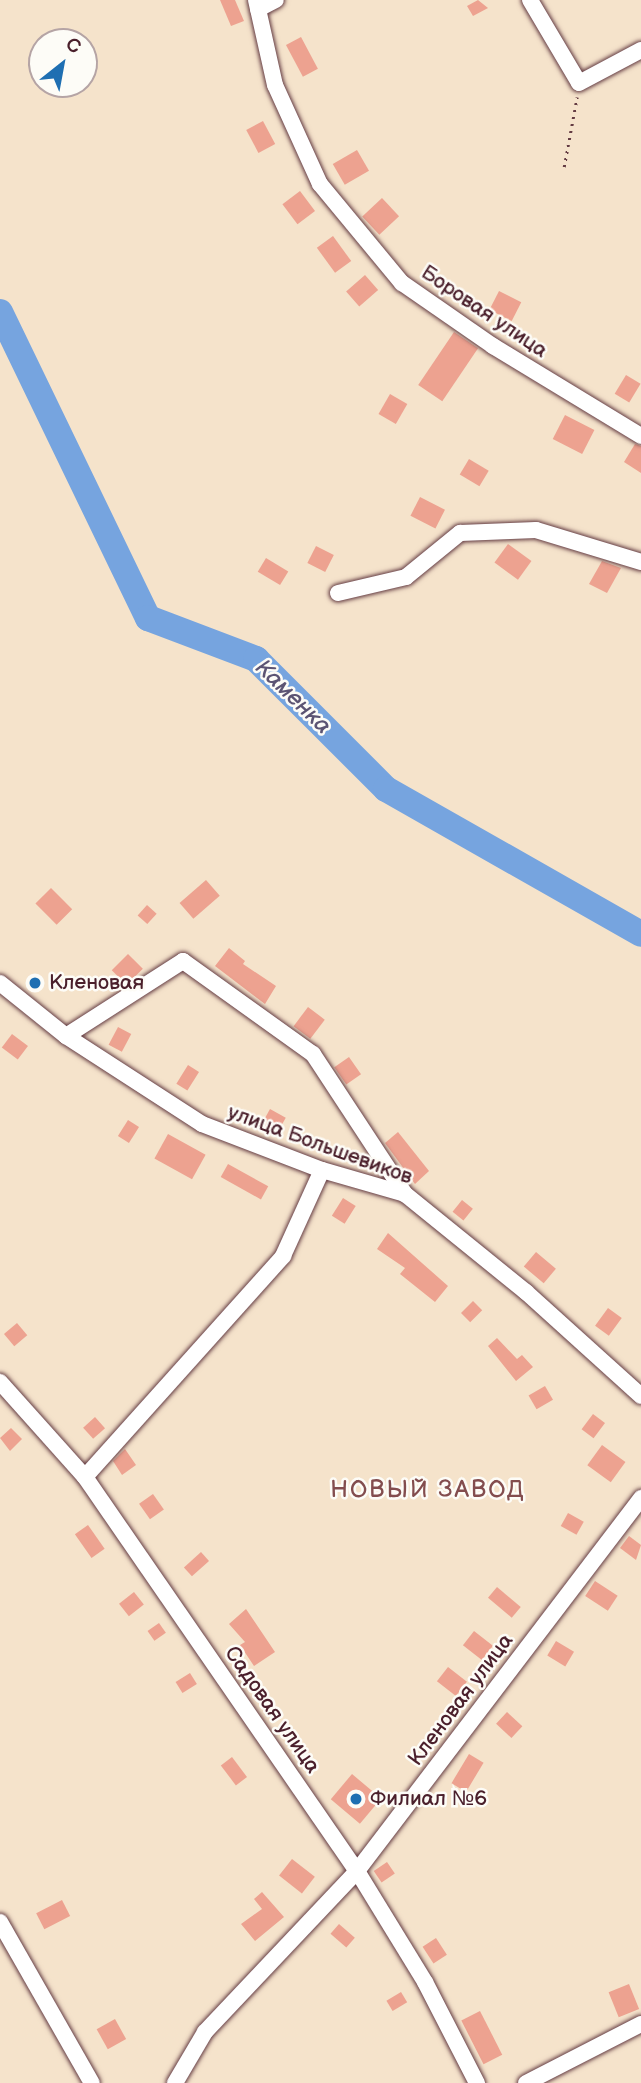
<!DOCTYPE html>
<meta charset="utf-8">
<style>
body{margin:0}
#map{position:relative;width:641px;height:2083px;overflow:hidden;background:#f5e3cb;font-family:"Balsamiq Sans",sans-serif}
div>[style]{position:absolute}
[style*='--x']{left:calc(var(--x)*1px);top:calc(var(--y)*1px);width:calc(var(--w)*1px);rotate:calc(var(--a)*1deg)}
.river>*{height:26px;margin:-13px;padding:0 13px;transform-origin:13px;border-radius:13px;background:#76a4df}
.building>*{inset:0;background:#eda290;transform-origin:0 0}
.path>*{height:2.5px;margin-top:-1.25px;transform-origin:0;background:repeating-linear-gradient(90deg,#643c43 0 2px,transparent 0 7px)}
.roads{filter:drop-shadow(0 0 2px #643c43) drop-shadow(0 0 2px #643c43)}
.minor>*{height:16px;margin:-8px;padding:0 8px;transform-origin:8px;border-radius:8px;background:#fff}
.dots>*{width:19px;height:19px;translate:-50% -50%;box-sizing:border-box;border:4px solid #fdfcf7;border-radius:50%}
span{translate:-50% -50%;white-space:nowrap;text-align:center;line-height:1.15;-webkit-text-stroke:5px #fdfcf7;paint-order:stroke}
.street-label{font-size:21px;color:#4a1f2b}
.poi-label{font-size:21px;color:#4a1f2b}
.left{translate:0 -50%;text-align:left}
.water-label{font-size:23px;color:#5c5473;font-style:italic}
.quarter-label{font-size:24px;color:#834d4e;letter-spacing:2px}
.north{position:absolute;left:28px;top:28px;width:70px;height:70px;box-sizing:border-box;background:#fdfcf7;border:2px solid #b5a4a5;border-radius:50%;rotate:31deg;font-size:19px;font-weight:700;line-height:28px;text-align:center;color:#4a1f2b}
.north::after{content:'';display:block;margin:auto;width:24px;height:32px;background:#1f6fb2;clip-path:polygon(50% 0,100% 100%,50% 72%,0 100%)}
</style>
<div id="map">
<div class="river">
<i style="--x:0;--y:312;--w:340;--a:64.2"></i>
<i style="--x:148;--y:618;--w:116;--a:20.8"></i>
<i style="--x:256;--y:659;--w:184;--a:45"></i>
<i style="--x:386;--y:789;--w:293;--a:29.6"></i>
</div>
<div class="building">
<i style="clip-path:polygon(220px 0,235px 0,244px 21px,231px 26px)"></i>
<i style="clip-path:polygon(478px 0,488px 8px,473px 16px,467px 6px)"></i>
<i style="left:301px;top:37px;width:36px;height:17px;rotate:62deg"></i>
<i style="left:263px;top:121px;width:26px;height:19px;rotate:62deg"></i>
<i style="left:357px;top:150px;width:24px;height:28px;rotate:60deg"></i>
<i style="left:300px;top:191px;width:25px;height:22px;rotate:53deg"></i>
<i style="left:382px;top:198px;width:25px;height:27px;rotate:47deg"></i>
<i style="left:333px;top:236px;width:31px;height:20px;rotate:54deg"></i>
<i style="left:365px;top:275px;width:20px;height:25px;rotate:49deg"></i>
<i style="left:499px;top:291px;width:25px;height:21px;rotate:27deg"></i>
<i style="left:454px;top:332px;width:29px;height:64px;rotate:34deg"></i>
<i style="left:626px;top:375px;width:17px;height:22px;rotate:31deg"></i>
<i style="left:390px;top:394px;width:20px;height:23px;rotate:30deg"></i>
<i style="left:565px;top:415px;width:33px;height:27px;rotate:27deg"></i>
<i style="clip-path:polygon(635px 444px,641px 446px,641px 473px,624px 462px)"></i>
<i style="left:469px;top:459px;width:23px;height:18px;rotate:31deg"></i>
<i style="left:420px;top:497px;width:28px;height:21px;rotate:27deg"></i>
<i style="left:508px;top:544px;width:29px;height:23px;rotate:36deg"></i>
<i style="left:316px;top:546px;width:20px;height:19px;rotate:27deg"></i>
<i style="left:266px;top:558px;width:26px;height:16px;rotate:31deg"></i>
<i style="clip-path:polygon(602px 561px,621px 568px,607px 593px,589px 584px)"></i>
<i style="left:206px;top:880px;width:21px;height:35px;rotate:49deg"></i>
<i style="left:51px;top:888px;width:30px;height:22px;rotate:45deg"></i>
<i style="left:147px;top:905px;width:13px;height:14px;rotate:42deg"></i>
<i style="clip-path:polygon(229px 948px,245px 961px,243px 964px,276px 986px,265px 1004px,215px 966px)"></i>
<i style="left:128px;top:954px;width:21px;height:23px;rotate:45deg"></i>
<i style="left:308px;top:1007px;width:21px;height:24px;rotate:37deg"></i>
<i style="left:118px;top:1027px;width:15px;height:20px;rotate:28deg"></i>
<i style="left:12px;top:1034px;width:20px;height:17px;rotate:37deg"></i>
<i style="left:349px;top:1057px;width:21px;height:18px;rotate:55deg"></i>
<i style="left:188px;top:1065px;width:13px;height:22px;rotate:32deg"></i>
<i style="left:270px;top:1109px;width:18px;height:20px;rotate:29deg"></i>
<i style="left:128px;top:1120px;width:13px;height:19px;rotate:32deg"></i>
<i style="clip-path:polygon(398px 1132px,429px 1171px,415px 1184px,385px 1143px)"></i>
<i style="left:168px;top:1134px;width:43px;height:28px;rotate:29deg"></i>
<i style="left:228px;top:1164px;width:46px;height:15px;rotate:29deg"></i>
<i style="left:343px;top:1198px;width:15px;height:21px;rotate:32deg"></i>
<i style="left:462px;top:1200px;width:14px;height:15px;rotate:39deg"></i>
<i style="clip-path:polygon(388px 1233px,448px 1286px,435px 1302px,400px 1274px,405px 1268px,377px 1249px)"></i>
<i style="left:536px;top:1252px;width:26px;height:19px;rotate:40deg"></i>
<i style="left:473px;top:1301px;width:13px;height:17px;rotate:45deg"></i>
<i style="left:608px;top:1308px;width:17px;height:22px;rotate:36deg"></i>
<i style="left:17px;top:1323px;width:16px;height:17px;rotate:50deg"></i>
<i style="clip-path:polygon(497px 1338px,517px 1359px,522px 1355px,533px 1367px,516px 1381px,488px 1346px)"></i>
<i style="left:545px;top:1386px;width:16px;height:19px;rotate:60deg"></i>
<i style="left:593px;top:1414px;width:15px;height:19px;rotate:37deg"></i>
<i style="left:95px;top:1417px;width:15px;height:16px;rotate:48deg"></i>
<i style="clip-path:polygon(11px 1428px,22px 1439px,10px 1451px,0 1438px)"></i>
<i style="left:602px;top:1445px;width:29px;height:25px;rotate:36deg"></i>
<i style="clip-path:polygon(125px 1449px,136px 1465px,122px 1475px,113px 1461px)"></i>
<i style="left:153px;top:1494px;width:19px;height:17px;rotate:55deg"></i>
<i style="left:568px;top:1513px;width:18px;height:15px;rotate:29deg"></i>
<i style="left:88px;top:1525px;width:29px;height:16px;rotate:55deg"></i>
<i style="clip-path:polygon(629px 1536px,641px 1545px,636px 1560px,620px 1548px)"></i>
<i style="left:201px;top:1552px;width:12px;height:23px;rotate:48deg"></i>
<i style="left:595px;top:1581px;width:27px;height:18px;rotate:33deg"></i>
<i style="left:497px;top:1587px;width:31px;height:14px;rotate:40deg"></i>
<i style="left:134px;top:1592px;width:16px;height:19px;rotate:52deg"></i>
<i style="clip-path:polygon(246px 1609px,275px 1652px,254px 1666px,240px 1645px,245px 1642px,229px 1624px)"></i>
<i style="left:159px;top:1623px;width:12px;height:14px;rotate:55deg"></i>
<i style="left:474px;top:1631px;width:24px;height:18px;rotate:38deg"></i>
<i style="left:556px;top:1641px;width:21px;height:17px;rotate:31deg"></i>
<i style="left:448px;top:1667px;width:24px;height:18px;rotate:38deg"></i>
<i style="left:190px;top:1673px;width:13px;height:17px;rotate:58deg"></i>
<i style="left:507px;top:1712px;width:21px;height:16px;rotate:43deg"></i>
<i style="left:469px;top:1754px;width:17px;height:34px;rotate:31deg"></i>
<i style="left:232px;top:1757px;width:25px;height:14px;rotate:53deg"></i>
<i style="left:352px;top:1774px;width:38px;height:33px;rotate:40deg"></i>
<i style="left:292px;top:1859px;width:29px;height:21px;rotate:38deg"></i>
<i style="left:387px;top:1862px;width:14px;height:16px;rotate:56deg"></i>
<i style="clip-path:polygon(262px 1892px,284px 1917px,255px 1941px,241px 1924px,262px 1909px,254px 1899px)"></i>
<i style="left:62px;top:1900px;width:18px;height:29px;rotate:63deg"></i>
<i style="left:339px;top:1924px;width:21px;height:13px;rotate:41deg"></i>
<i style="left:436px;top:1938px;width:20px;height:16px;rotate:57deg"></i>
<i style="left:629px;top:1984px;width:27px;height:22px;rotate:68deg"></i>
<i style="left:401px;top:1992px;width:12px;height:17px;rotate:59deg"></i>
<i style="left:480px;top:2011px;width:49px;height:21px;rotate:63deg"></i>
<i style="left:115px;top:2019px;width:23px;height:21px;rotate:61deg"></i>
</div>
<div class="path">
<i style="--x:564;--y:167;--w:71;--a:-79.5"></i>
</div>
<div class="roads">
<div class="minor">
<i style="--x:256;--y:0;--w:87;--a:77.4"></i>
<i style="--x:275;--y:85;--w:109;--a:65.6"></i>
<i style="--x:320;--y:184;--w:129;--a:50.4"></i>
<i style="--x:402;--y:283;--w:111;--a:34.7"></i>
<i style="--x:493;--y:346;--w:173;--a:31.3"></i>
<i style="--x:530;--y:0;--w:96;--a:59.4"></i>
<i style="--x:579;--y:83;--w:70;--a:-28"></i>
<i style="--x:258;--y:9;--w:20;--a:-27"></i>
<i style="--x:338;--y:593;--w:70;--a:-13.2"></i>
<i style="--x:406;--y:577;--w:70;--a:-39.2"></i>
<i style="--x:460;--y:533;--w:76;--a:-2.3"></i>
<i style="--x:536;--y:530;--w:110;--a:16.9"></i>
<i style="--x:0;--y:983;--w:85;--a:38.8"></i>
<i style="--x:66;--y:1036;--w:162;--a:32.9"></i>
<i style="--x:202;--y:1124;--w:129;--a:21"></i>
<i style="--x:322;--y:1170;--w:86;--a:16.1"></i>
<i style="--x:405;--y:1194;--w:156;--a:39"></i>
<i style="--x:526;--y:1292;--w:155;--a:42.1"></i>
<i style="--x:66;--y:1036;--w:139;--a:-32.7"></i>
<i style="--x:183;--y:961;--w:160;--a:35.6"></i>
<i style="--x:313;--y:1054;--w:168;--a:56.7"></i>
<i style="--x:0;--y:1382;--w:127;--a:48.2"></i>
<i style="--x:85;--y:1477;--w:479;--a:55.4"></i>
<i style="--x:357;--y:1871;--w:130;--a:58.5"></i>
<i style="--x:425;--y:1982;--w:114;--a:62.8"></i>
<i style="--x:85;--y:1477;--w:297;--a:-48.1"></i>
<i style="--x:283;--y:1256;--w:94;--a:-65.6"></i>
<i style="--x:0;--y:1922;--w:185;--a:60.3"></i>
<i style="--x:175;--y:2083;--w:59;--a:-59.5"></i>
<i style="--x:205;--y:2032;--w:221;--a:-46.6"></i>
<i style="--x:357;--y:1871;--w:469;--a:-52.7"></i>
<i style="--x:526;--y:2083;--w:129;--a:-27.2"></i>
</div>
</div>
<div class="dots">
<i style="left:35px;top:983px;background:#1f6fb2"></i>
<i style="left:356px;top:1799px;background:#1f6fb2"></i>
</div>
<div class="street-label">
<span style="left:484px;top:312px;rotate:34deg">Боровая улица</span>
<span style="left:320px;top:1145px;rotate:20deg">улица Большевиков</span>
<span style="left:461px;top:1700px;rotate:-53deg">Кленовая улица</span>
<span style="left:272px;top:1710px;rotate:55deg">Садовая улица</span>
</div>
<div class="poi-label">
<span class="left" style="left:49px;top:983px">Кленовая</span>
<span class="left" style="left:370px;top:1799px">Филиал №6</span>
</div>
<div class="water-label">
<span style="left:293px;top:697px;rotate:44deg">Каменка</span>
</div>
<div class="quarter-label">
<span style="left:428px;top:1490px">НОВЫЙ ЗАВОД</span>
</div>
<div class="north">С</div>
</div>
